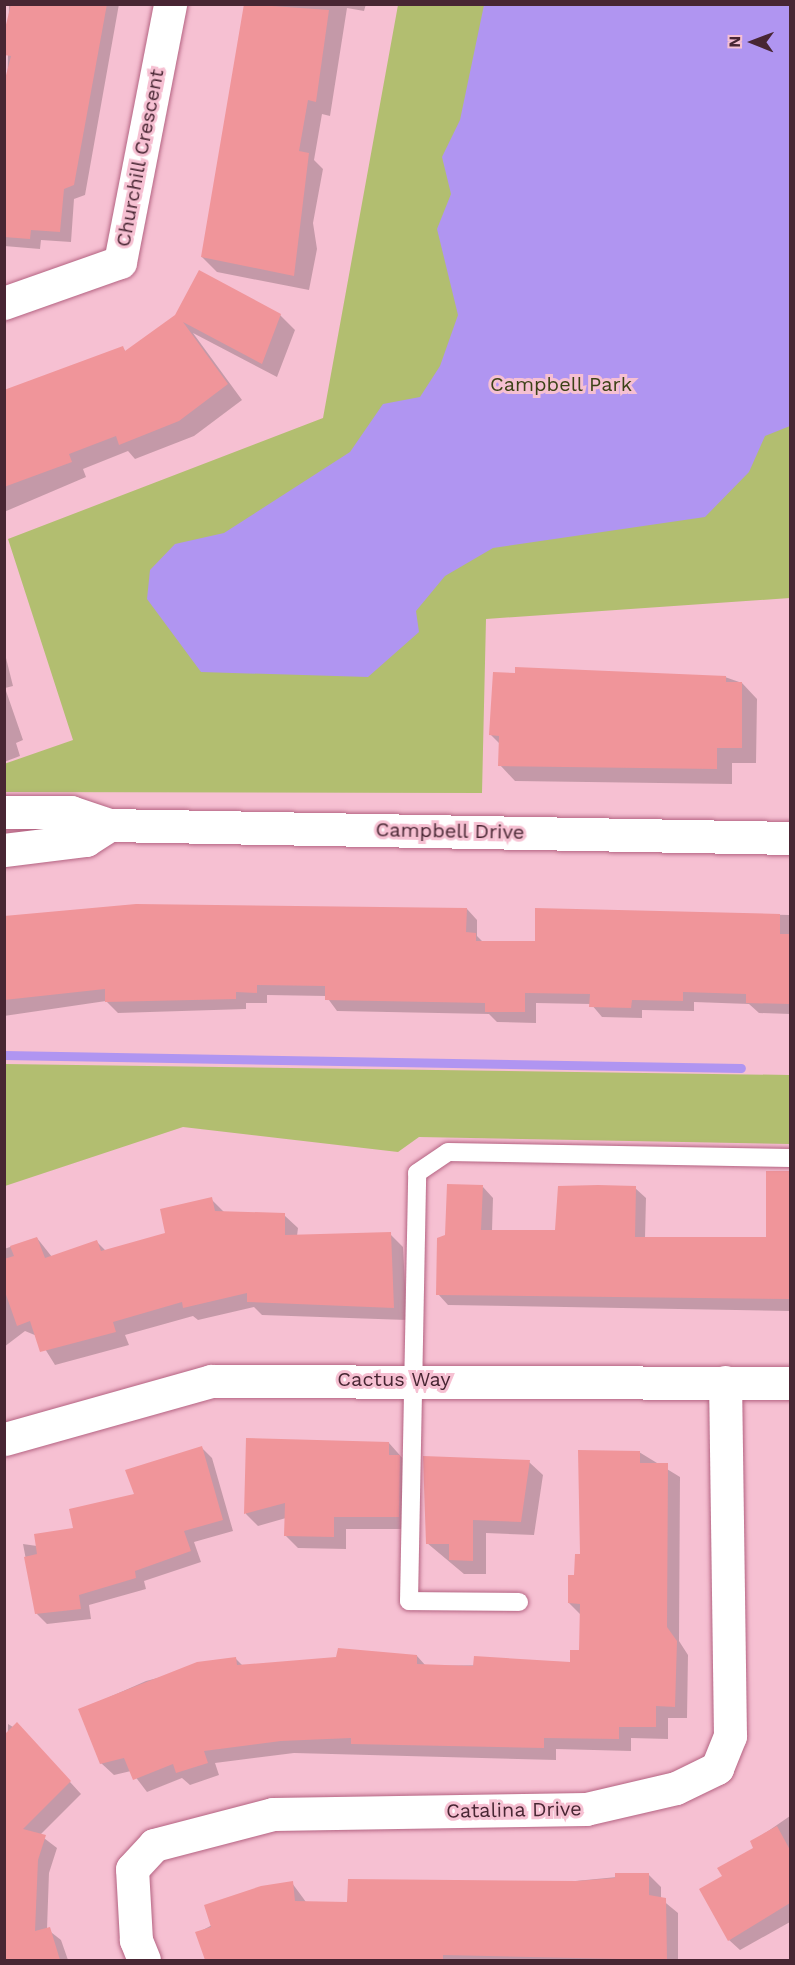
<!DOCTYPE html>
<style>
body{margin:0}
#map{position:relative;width:795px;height:1965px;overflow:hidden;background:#f6c0d2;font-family:"Work Sans",sans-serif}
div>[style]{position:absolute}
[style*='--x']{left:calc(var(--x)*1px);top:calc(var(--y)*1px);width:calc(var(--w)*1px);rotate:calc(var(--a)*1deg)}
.green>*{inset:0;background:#b2be70}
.water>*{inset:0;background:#b095f1}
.shadow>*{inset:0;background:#0003}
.stream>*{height:9px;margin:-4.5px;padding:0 4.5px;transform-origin:4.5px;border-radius:4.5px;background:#b095f1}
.building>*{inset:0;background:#f0959a}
.roads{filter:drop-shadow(0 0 2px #b46382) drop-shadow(0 0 2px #b46382)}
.service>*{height:18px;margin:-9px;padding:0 9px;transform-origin:9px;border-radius:9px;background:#fff}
.minor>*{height:33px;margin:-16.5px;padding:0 16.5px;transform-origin:16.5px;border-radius:16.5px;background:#fff}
span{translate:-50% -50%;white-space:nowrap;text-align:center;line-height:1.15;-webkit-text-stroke:6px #f6c0d2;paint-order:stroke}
.street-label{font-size:20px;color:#482633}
.park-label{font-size:20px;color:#3c4216}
.frame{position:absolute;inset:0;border:6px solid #482633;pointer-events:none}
.north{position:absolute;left:723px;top:12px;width:60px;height:60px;-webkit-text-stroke:4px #f6c0d2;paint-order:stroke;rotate:271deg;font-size:16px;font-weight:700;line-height:24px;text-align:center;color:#482633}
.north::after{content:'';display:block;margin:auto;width:21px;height:27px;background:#482633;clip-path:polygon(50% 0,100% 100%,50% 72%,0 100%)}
</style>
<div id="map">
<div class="green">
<i style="clip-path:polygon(398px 5px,790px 5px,790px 598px,486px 619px,482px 793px,5px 792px,4px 764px,73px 740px,8px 539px,323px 418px)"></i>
<i style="clip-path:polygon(5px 1064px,790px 1075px,790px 1144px,419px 1137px,398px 1152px,183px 1127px,5px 1186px)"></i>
</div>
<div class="water">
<i style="clip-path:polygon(484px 5px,790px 5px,790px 426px,765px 436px,749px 472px,705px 517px,493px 548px,445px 576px,416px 611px,419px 632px,368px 677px,201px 672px,147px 599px,150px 570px,175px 544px,224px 533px,350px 452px,383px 404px,420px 397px,440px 366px,458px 315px,437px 229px,451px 194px,442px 157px,460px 120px)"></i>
</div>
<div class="shadow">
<i style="clip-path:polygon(9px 4px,119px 4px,85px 195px,74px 199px,71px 242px,41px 240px,40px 249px,4px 246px)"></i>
<i style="clip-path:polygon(247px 4px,366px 4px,364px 11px,347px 8px,330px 116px,322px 114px,314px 160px,323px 169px,313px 223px,317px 249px,309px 290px,217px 272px,202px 257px)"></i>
<i style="clip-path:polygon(280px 315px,295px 330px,277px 377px,193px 333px,242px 400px,194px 436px,135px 459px,128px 451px,83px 469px,86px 477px,4px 512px,4px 394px,123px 348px,126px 352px,176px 316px)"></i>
<i style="clip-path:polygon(4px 650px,13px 686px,5px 688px,23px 740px,16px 743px,20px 756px,4px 762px)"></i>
<i style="clip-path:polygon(517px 669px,725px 677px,742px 683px,757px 699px,756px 763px,732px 763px,732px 784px,515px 781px,500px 765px,500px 744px,491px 735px)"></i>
<i style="clip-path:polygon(136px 905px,467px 909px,477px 920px,477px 936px,484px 943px,536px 943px,537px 910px,790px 915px,790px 1014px,759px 1013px,749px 1004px,694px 1002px,694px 1011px,642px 1010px,642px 1018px,602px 1017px,591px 1004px,536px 1003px,536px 1023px,497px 1022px,489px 1014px,337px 1011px,326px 996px,267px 995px,267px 1003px,246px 1003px,246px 1009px,118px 1013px,106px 1001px,4px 1016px,4px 920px)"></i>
<i style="clip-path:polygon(767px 1173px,790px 1173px,790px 1311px,448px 1305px,438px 1294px,446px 1236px,483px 1187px,493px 1198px,492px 1231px,556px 1232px,635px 1188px,646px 1198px,645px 1238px,767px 1238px)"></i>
<i style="clip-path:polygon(211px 1199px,224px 1212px,284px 1215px,298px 1228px,297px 1236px,390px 1234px,403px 1247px,407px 1320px,262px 1315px,254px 1307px,198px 1320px,193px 1316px,125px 1335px,129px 1345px,55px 1365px,37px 1336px,25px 1331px,4px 1347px,4px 1249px,37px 1238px,52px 1257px,97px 1242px,106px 1251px,167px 1234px)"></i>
<i style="clip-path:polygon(247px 1439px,389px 1443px,413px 1470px,411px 1529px,346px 1529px,346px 1549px,298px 1548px,286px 1536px,286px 1518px,258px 1526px,246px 1514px)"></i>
<i style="clip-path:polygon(202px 1448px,212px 1458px,233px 1531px,194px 1542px,201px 1562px,144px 1581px,146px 1589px,89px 1605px,91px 1619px,47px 1624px,36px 1613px,23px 1544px,37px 1546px,75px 1529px,136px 1496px)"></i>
<i style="clip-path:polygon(639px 1452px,680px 1477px,679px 1641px,688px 1655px,687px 1718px,668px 1718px,668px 1739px,631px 1738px,631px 1751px,556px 1749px,556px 1760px,294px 1753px,215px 1763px,219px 1775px,190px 1785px,182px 1778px,147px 1792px,131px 1771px,114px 1775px,101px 1763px,80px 1710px,146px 1681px,235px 1658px,243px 1666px,417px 1656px,426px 1666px,571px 1664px,581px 1652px,581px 1615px,569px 1603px,581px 1556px)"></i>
<i style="clip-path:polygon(424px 1457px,529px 1462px,543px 1475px,534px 1535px,486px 1533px,486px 1574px,464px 1574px,427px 1543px)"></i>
<i style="clip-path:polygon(8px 1724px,28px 1736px,81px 1794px,40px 1835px,57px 1848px,49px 1873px,47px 1929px,61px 1940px,68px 1960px,4px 1960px)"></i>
<i style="clip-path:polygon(790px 1816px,790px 1922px,740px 1950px,729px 1940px,755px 1849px,752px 1842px)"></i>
<i style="clip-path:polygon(648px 1874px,661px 1887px,661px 1899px,678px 1913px,678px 1960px,207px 1960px,197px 1933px,292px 1883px,306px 1902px,349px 1903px)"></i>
</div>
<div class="stream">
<i style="--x:4;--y:1055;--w:737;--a:1.01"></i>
</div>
<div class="building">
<i style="clip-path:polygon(11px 4px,107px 4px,74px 185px,64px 189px,60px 232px,31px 230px,30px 239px,4px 237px,4px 83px,11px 56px,4px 55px,4px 33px)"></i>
<i style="clip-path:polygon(244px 4px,329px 10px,316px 102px,308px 100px,299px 151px,309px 153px,294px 276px,201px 257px)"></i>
<i style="clip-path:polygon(199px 270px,281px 314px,262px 364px,183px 322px,228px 384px,179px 421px,119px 445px,116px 436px,69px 454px,72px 462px,4px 487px,4px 390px,123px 346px,125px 351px,175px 315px)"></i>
<i style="clip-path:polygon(515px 667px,726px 676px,726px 682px,742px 682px,742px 748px,717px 748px,717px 769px,498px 766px,499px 736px,489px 735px,493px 672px,515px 673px)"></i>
<i style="clip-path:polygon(136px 904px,467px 908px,466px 932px,476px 933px,476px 941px,535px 941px,535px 908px,780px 914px,780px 934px,790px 934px,790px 1004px,746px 1003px,746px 994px,683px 992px,683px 1001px,632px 1000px,631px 1008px,589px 1007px,590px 994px,525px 993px,525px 1012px,485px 1012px,485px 1003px,325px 1000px,325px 986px,257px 985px,257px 993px,236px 992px,236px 999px,105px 1002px,105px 989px,4px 1000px,4px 916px)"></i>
<i style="clip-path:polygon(766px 1171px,790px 1171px,790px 1299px,436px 1295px,437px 1238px,445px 1235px,447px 1184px,483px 1185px,481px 1230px,555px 1230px,558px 1186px,598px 1185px,636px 1186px,635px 1237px,766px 1237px)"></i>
<i style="clip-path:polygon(212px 1197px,215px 1211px,285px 1213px,285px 1235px,391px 1232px,394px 1308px,247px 1302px,247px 1293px,183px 1308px,182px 1302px,113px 1322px,116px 1332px,40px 1352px,30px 1321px,17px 1326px,4px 1289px,4px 1259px,14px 1256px,10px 1246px,37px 1237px,45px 1258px,97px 1240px,101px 1251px,165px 1233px,160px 1209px)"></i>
<i style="clip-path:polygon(246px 1438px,389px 1442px,389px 1455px,400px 1455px,399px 1517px,334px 1517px,334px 1537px,284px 1536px,285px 1503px,244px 1514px)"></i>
<i style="clip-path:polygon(202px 1446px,223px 1520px,184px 1531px,191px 1551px,135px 1571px,136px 1578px,79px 1595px,81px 1609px,35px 1614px,24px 1557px,37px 1554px,34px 1534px,73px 1528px,69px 1509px,134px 1494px,125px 1470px)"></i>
<i style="clip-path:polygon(578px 1450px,640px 1451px,640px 1463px,668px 1463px,667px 1627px,677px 1641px,675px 1707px,656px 1706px,656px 1727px,619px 1727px,619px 1739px,544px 1738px,544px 1748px,351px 1744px,351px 1738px,281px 1741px,204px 1751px,208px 1763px,176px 1773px,173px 1764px,133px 1780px,124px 1758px,100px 1764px,78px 1709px,197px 1662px,236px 1657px,237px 1665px,336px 1657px,338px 1648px,417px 1655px,417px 1664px,473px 1666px,474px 1656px,570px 1662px,570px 1650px,579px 1650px,580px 1604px,568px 1603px,568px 1575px,574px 1575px,575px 1554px,580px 1554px)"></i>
<i style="clip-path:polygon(423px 1456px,530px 1460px,521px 1522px,473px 1520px,473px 1561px,449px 1560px,449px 1544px,426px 1544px)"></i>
<i style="clip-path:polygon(17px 1722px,71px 1781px,23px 1829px,46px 1835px,38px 1860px,35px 1931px,50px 1927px,60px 1960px,4px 1960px,4px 1735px)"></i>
<i style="clip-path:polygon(777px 1826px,790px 1850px,790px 1903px,728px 1941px,699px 1889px,722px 1876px,717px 1868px,753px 1848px,750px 1841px)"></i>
<i style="clip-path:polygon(615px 1873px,649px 1873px,649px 1895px,666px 1898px,667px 1960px,443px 1955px,443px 1960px,205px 1960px,195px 1932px,211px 1927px,204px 1905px,261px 1886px,293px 1881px,295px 1901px,347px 1902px,348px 1879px,577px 1881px,615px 1878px)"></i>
</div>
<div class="roads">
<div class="service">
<i style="--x:519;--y:1602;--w:110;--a:-179.5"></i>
<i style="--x:409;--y:1601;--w:428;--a:-88.9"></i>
<i style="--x:417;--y:1173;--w:37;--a:-34"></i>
<i style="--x:448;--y:1152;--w:342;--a:1"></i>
</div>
<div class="minor">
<i style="--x:4;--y:303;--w:123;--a:-19.5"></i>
<i style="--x:120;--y:262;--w:263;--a:-79"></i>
<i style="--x:4;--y:812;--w:67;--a:0"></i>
<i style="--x:71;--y:812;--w:40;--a:18.9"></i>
<i style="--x:109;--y:825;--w:681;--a:1.09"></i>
<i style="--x:4;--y:850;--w:83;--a:-7"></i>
<i style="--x:86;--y:840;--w:27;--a:-33"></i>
<i style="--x:5;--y:1439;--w:214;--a:-15.7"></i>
<i style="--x:211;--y:1381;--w:579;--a:0.2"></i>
<i style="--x:144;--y:1960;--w:22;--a:-112"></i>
<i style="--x:136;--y:1940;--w:71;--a:-93.2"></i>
<i style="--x:132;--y:1869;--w:33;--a:-47"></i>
<i style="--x:154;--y:1845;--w:123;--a:-14.6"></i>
<i style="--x:273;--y:1814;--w:313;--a:-0.9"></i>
<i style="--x:586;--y:1809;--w:92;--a:-13.1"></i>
<i style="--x:676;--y:1788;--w:46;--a:-26"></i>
<i style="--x:717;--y:1768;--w:35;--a:-68"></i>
<i style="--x:730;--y:1736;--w:354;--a:-90.8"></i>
</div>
</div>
<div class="street-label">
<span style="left:140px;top:158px;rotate:-79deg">Churchill Crescent</span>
<span style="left:450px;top:831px;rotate:1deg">Campbell Drive</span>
<span style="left:394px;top:1379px">Cactus Way</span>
<span style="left:514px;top:1810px;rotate:-1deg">Catalina Drive</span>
</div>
<div class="park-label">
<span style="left:561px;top:384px">Campbell Park</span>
</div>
<div class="frame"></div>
<div class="north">N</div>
</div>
